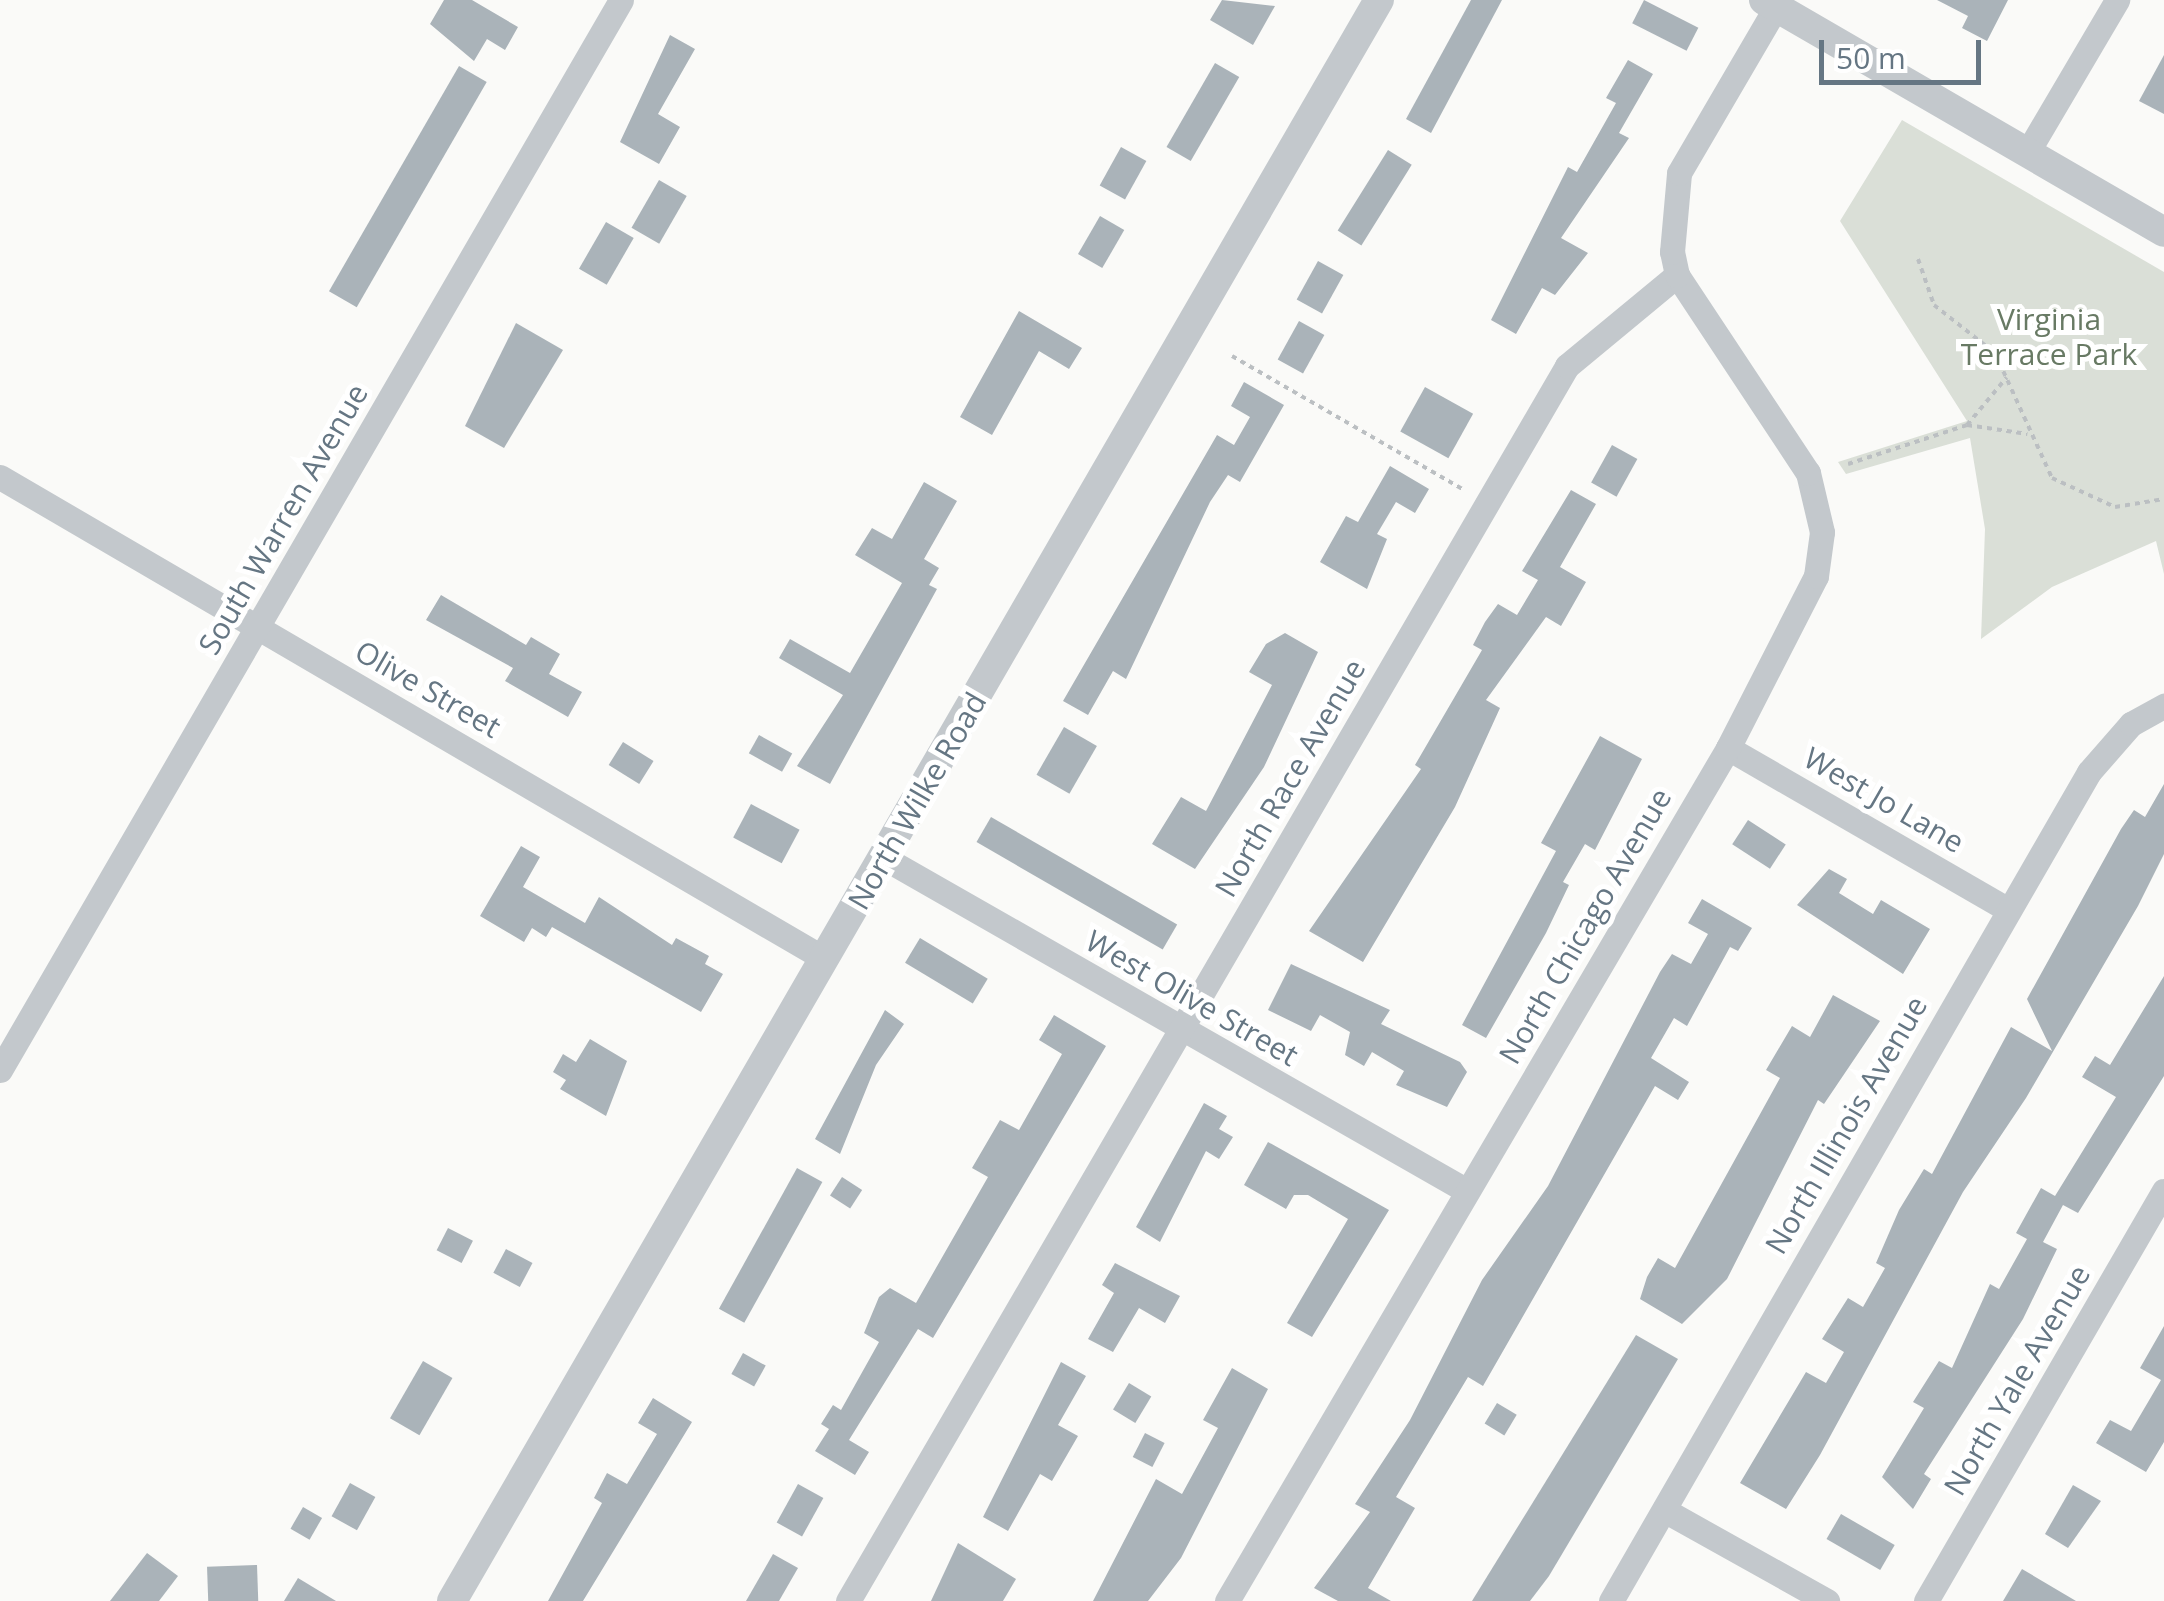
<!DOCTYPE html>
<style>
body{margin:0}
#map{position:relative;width:2164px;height:1601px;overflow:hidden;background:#fafaf8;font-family:"Open Sans",sans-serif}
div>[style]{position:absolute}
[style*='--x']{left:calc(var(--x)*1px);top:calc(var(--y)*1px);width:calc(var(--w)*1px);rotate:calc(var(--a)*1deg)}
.green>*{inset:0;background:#dadfd7}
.building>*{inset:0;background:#aab3b9;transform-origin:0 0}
.path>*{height:4px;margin-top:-2px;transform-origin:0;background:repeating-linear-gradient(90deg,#bbbfc2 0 5px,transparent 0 10px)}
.minor>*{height:25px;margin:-12.5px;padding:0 12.5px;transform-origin:12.5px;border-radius:12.5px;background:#c3c8cc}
.tertiary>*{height:30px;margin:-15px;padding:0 15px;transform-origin:15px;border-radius:15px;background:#c3c8cc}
span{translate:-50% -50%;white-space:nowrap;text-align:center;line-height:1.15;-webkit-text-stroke:10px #fff;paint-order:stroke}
.park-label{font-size:30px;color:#687a64}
.street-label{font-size:30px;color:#657683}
.scale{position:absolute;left:1819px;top:40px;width:162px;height:45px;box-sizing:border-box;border:5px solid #657683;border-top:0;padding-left:12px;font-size:30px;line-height:35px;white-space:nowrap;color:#657683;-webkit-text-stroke:8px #fff;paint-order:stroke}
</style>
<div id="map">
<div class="green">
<i style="clip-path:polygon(1902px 120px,2164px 272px,2164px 574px,2156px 541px,2052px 587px,1981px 639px,1985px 529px,1970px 438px,1846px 474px,1838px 462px,1967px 421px,1840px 221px)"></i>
</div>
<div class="building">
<i style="clip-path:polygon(444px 0,472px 0,518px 27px,505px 50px,487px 39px,474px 61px,430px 24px)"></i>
<i style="clip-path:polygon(1222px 0,1275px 6px,1253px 45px,1210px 20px)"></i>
<i style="clip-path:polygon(1471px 0,1502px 0,1431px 133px,1406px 119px)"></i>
<i style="left:1644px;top:0;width:61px;height:26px;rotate:27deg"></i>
<i style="clip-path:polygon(1937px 0,2008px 0,1987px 41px,1962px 28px,1968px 16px)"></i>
<i style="clip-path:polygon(670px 35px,695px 49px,658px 114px,680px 127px,659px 164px,620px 142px)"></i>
<i style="clip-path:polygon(2164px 55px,2164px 114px,2139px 101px)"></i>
<i style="clip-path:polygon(1628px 60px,1653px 74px,1619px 133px,1629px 138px,1561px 238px,1588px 253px,1555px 295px,1542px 288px,1516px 334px,1491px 320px,1568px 167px,1577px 172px,1616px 103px,1606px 98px)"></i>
<i style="left:1215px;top:63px;width:28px;height:97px;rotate:30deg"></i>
<i style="left:459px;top:66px;width:32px;height:260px;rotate:30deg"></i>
<i style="left:1121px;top:147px;width:29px;height:44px;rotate:29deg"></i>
<i style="left:1388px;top:150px;width:28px;height:95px;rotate:32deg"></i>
<i style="left:659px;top:180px;width:32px;height:55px;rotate:30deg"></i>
<i style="left:1100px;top:216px;width:28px;height:44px;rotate:30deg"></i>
<i style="left:606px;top:222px;width:32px;height:54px;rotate:30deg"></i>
<i style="left:1318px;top:261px;width:29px;height:44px;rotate:29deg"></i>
<i style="clip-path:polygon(1019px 311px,1082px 348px,1069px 369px,1039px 351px,992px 435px,960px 417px)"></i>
<i style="left:1299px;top:321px;width:29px;height:44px;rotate:29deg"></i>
<i style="clip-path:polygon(516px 323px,563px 350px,504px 448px,465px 426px)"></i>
<i style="clip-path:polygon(1244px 382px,1284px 405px,1240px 482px,1228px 475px,1210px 502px,1126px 679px,1113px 671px,1088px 715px,1063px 701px,1217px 435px,1234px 445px,1250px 417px,1231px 406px)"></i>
<i style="left:1425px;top:387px;width:55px;height:51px;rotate:29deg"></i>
<i style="left:1612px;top:445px;width:29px;height:43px;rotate:29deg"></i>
<i style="clip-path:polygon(1390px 466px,1429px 489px,1415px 513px,1396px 502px,1377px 534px,1387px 539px,1367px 589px,1320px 562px,1346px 516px,1358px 522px)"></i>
<i style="clip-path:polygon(924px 482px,957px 501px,924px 559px,939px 568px,929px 585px,937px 589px,830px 784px,797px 766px,843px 695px,779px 658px,790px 639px,850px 673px,902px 583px,855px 555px,872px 528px,892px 539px)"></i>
<i style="clip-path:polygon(1571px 490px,1596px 504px,1560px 567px,1586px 582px,1561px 626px,1546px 617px,1486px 700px,1500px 708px,1455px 807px,1363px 962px,1309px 931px,1421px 769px,1415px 765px,1482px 650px,1473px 645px,1485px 622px,1498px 604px,1517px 615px,1538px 580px,1522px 571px)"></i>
<i style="clip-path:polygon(441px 595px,526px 645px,531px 637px,560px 654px,549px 674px,582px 692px,568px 717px,505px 681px,513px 668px,426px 620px)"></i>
<i style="clip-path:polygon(1285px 633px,1318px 652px,1264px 767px,1195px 869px,1152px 844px,1181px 797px,1206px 811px,1272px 685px,1249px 672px,1266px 644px)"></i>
<i style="left:1064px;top:727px;width:38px;height:55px;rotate:30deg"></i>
<i style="left:759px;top:735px;width:38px;height:21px;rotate:29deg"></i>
<i style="clip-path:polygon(1600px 736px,1642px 759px,1595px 850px,1585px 844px,1563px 882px,1569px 885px,1546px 933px,1486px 1038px,1462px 1025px,1556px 851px,1541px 843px)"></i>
<i style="left:623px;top:742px;width:36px;height:27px;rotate:32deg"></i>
<i style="clip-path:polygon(2164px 784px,2164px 854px,2138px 906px,2026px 1098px,1963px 1192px,1820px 1455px,1786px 1509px,1740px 1483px,1806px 1372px,1826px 1383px,1844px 1352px,1822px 1339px,1848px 1298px,1863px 1307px,1885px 1268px,1876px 1263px,1899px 1210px,1924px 1169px,1932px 1174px,2011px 1027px,2052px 1051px,2027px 999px,2121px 829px,2134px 810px,2145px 817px)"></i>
<i style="left:751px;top:804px;width:55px;height:38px;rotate:28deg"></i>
<i style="left:991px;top:817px;width:215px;height:29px;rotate:30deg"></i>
<i style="left:1748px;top:820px;width:45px;height:29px;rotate:33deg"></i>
<i style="clip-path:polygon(521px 846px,540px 857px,523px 887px,585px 923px,599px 897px,672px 945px,676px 938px,709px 956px,705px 964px,723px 974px,701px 1012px,552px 927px,546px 937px,532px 928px,524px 942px,480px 916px)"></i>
<i style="clip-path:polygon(1829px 869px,1847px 879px,1839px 893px,1873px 914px,1881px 900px,1930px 929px,1903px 974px,1797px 905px)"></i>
<i style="clip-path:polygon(1702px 899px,1752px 928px,1738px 951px,1730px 947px,1687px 1026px,1674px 1018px,1651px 1058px,1689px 1082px,1678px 1100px,1655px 1086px,1483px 1386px,1468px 1377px,1396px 1497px,1415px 1508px,1368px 1588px,1391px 1601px,1338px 1601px,1314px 1588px,1370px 1512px,1355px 1504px,1410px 1420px,1482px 1280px,1548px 1186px,1660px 972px,1672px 954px,1691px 964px,1708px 934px,1688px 923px)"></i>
<i style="left:920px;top:938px;width:79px;height:29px;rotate:31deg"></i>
<i style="clip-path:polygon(1291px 964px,1390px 1010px,1381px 1024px,1460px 1062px,1467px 1072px,1447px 1107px,1396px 1085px,1404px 1071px,1372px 1052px,1364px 1066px,1345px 1055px,1350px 1032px,1320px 1015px,1311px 1031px,1268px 1010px)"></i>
<i style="clip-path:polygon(2164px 976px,2164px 1076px,2078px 1213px,2063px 1205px,2043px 1242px,2057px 1249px,2023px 1319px,1924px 1474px,1931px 1479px,1913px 1509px,1882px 1477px,1924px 1408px,1913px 1402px,1939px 1361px,1952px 1368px,1990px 1284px,1999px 1289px,2027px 1239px,2016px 1233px,2041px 1188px,2055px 1196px,2116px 1097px,2082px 1077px,2095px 1056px,2110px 1065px)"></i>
<i style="clip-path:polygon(1833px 995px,1880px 1021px,1824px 1104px,1818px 1100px,1727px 1279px,1682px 1324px,1640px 1299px,1647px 1277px,1658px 1258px,1675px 1268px,1780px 1078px,1766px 1070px,1792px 1026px,1810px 1037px)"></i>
<i style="clip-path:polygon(885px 1010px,904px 1024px,876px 1065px,840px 1154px,815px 1139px)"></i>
<i style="clip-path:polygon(1054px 1015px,1106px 1046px,933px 1338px,918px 1329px,849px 1440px,869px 1452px,855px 1475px,815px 1451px,829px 1429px,821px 1424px,833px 1405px,841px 1410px,879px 1342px,864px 1333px,879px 1297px,890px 1288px,916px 1303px,988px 1177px,972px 1168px,1000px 1120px,1019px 1130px,1062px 1054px,1039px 1040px)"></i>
<i style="clip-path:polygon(590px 1039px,627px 1061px,606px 1116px,560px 1089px,566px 1080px,553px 1072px,563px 1054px,576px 1062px)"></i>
<i style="clip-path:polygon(1204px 1103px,1227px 1116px,1219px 1129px,1233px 1137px,1219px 1159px,1206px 1151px,1160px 1242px,1136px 1227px)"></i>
<i style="clip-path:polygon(1268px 1142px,1389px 1210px,1312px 1337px,1287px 1323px,1348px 1219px,1308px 1195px,1294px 1195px,1286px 1209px,1244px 1185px)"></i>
<i style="left:797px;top:1168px;width:29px;height:161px;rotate:29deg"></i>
<i style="left:842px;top:1177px;width:24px;height:22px;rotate:33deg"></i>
<i style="left:448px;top:1228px;width:28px;height:25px;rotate:27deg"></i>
<i style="left:506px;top:1249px;width:30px;height:27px;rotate:28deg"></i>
<i style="clip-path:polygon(1115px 1263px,1180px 1296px,1165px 1323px,1139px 1308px,1113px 1352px,1088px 1339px,1114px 1293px,1102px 1285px)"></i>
<i style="clip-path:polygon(2164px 1326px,2164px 1442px,2146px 1472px,2096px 1443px,2110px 1420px,2131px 1431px,2161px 1380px,2140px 1368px)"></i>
<i style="clip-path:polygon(1636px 1335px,1678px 1359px,1549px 1576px,1530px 1601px,1472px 1601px)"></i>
<i style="left:743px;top:1353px;width:26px;height:24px;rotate:29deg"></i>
<i style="left:423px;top:1361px;width:34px;height:66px;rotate:30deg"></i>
<i style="clip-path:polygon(1061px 1362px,1086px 1376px,1058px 1425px,1078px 1436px,1052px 1481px,1040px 1474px,1008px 1531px,983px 1517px)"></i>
<i style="clip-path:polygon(1232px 1368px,1268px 1389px,1181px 1558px,1148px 1601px,1093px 1601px,1156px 1479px,1182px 1494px,1218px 1428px,1203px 1420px)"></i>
<i style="left:1129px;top:1383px;width:26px;height:31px;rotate:31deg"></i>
<i style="clip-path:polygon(653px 1398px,692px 1422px,583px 1601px,548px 1601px,602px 1503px,594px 1498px,607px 1473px,627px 1484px,657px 1434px,638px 1423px)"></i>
<i style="left:1497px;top:1403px;width:23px;height:24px;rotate:31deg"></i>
<i style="left:1145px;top:1433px;width:22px;height:27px;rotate:27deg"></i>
<i style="left:350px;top:1483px;width:29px;height:38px;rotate:29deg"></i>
<i style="left:798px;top:1484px;width:29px;height:44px;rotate:29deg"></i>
<i style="clip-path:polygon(2073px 1485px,2101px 1501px,2068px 1548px,2045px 1534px)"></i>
<i style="left:303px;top:1507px;width:22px;height:25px;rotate:30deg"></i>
<i style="left:1841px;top:1514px;width:62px;height:29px;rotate:30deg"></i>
<i style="clip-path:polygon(958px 1543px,1016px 1579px,1003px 1601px,931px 1601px)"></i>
<i style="clip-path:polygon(147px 1553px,178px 1576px,159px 1601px,110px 1601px)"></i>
<i style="clip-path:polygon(773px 1554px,798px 1568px,779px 1601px,746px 1601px)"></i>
<i style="left:257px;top:1565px;width:36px;height:50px;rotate:88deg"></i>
<i style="clip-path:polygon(2022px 1569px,2076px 1601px,2003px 1601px)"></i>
<i style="clip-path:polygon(298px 1578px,336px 1601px,284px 1601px)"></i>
</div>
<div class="path">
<i style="--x:1918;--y:259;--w:49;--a:70.8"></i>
<i style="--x:1934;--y:305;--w:78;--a:38.2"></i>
<i style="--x:1995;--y:353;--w:137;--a:65.5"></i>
<i style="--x:2052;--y:478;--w:69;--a:24.7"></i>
<i style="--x:2115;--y:507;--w:50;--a:-9.3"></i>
<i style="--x:1232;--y:356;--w:266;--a:30"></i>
<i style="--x:1967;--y:425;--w:61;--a:8.5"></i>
<i style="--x:1848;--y:464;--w:125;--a:-18.1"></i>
<i style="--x:1967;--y:425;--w:62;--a:-50.2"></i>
</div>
<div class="minor">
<i style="--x:2027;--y:153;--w:178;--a:-59.5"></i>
<i style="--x:0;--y:477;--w:953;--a:30.3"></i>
<i style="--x:1728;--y:748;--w:322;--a:30"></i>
<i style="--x:886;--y:859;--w:669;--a:29.74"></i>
<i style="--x:0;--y:1070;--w:1237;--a:-59.87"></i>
<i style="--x:1664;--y:1510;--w:187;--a:29.2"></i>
<i style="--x:848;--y:1601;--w:1429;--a:-59.79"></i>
<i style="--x:1567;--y:366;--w:143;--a:-39.6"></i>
<i style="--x:1227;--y:1601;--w:989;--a:-59.57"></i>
<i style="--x:1728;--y:748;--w:193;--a:-62.9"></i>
<i style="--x:1816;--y:576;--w:44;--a:-82.2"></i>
<i style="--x:1822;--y:532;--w:61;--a:-103.3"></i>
<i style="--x:1808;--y:473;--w:237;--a:-123.5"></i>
<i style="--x:1677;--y:275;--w:24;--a:-102"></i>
<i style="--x:1672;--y:252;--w:79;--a:-84.9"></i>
<i style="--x:1679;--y:173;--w:192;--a:-59.7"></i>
<i style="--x:1611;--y:1601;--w:957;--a:-60.03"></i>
<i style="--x:2089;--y:772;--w:64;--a:-48.8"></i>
<i style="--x:2131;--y:724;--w:38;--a:-29"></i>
<i style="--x:1926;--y:1601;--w:474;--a:-59.9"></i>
</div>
<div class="tertiary">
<i style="--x:1764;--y:0;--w:462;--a:30.1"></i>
<i style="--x:452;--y:1601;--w:1850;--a:-59.93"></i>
</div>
<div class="park-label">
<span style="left:2049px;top:336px">Virginia<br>Terrace Park</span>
</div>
<div class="street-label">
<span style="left:283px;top:519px;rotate:-60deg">South Warren Avenue</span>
<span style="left:428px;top:689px;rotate:30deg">Olive Street</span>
<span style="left:1290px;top:778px;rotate:-60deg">North Race Avenue</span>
<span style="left:1884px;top:800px;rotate:30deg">West Jo Lane</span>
<span style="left:917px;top:801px;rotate:-60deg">North Wilke Road</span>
<span style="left:1585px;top:926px;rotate:-60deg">North Chicago Avenue</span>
<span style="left:1192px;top:998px;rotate:30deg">West Olive Street</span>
<span style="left:1846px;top:1125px;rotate:-60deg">North Illinois Avenue</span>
<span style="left:2017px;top:1380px;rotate:-60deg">North Yale Avenue</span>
</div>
<div class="scale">50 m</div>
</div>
